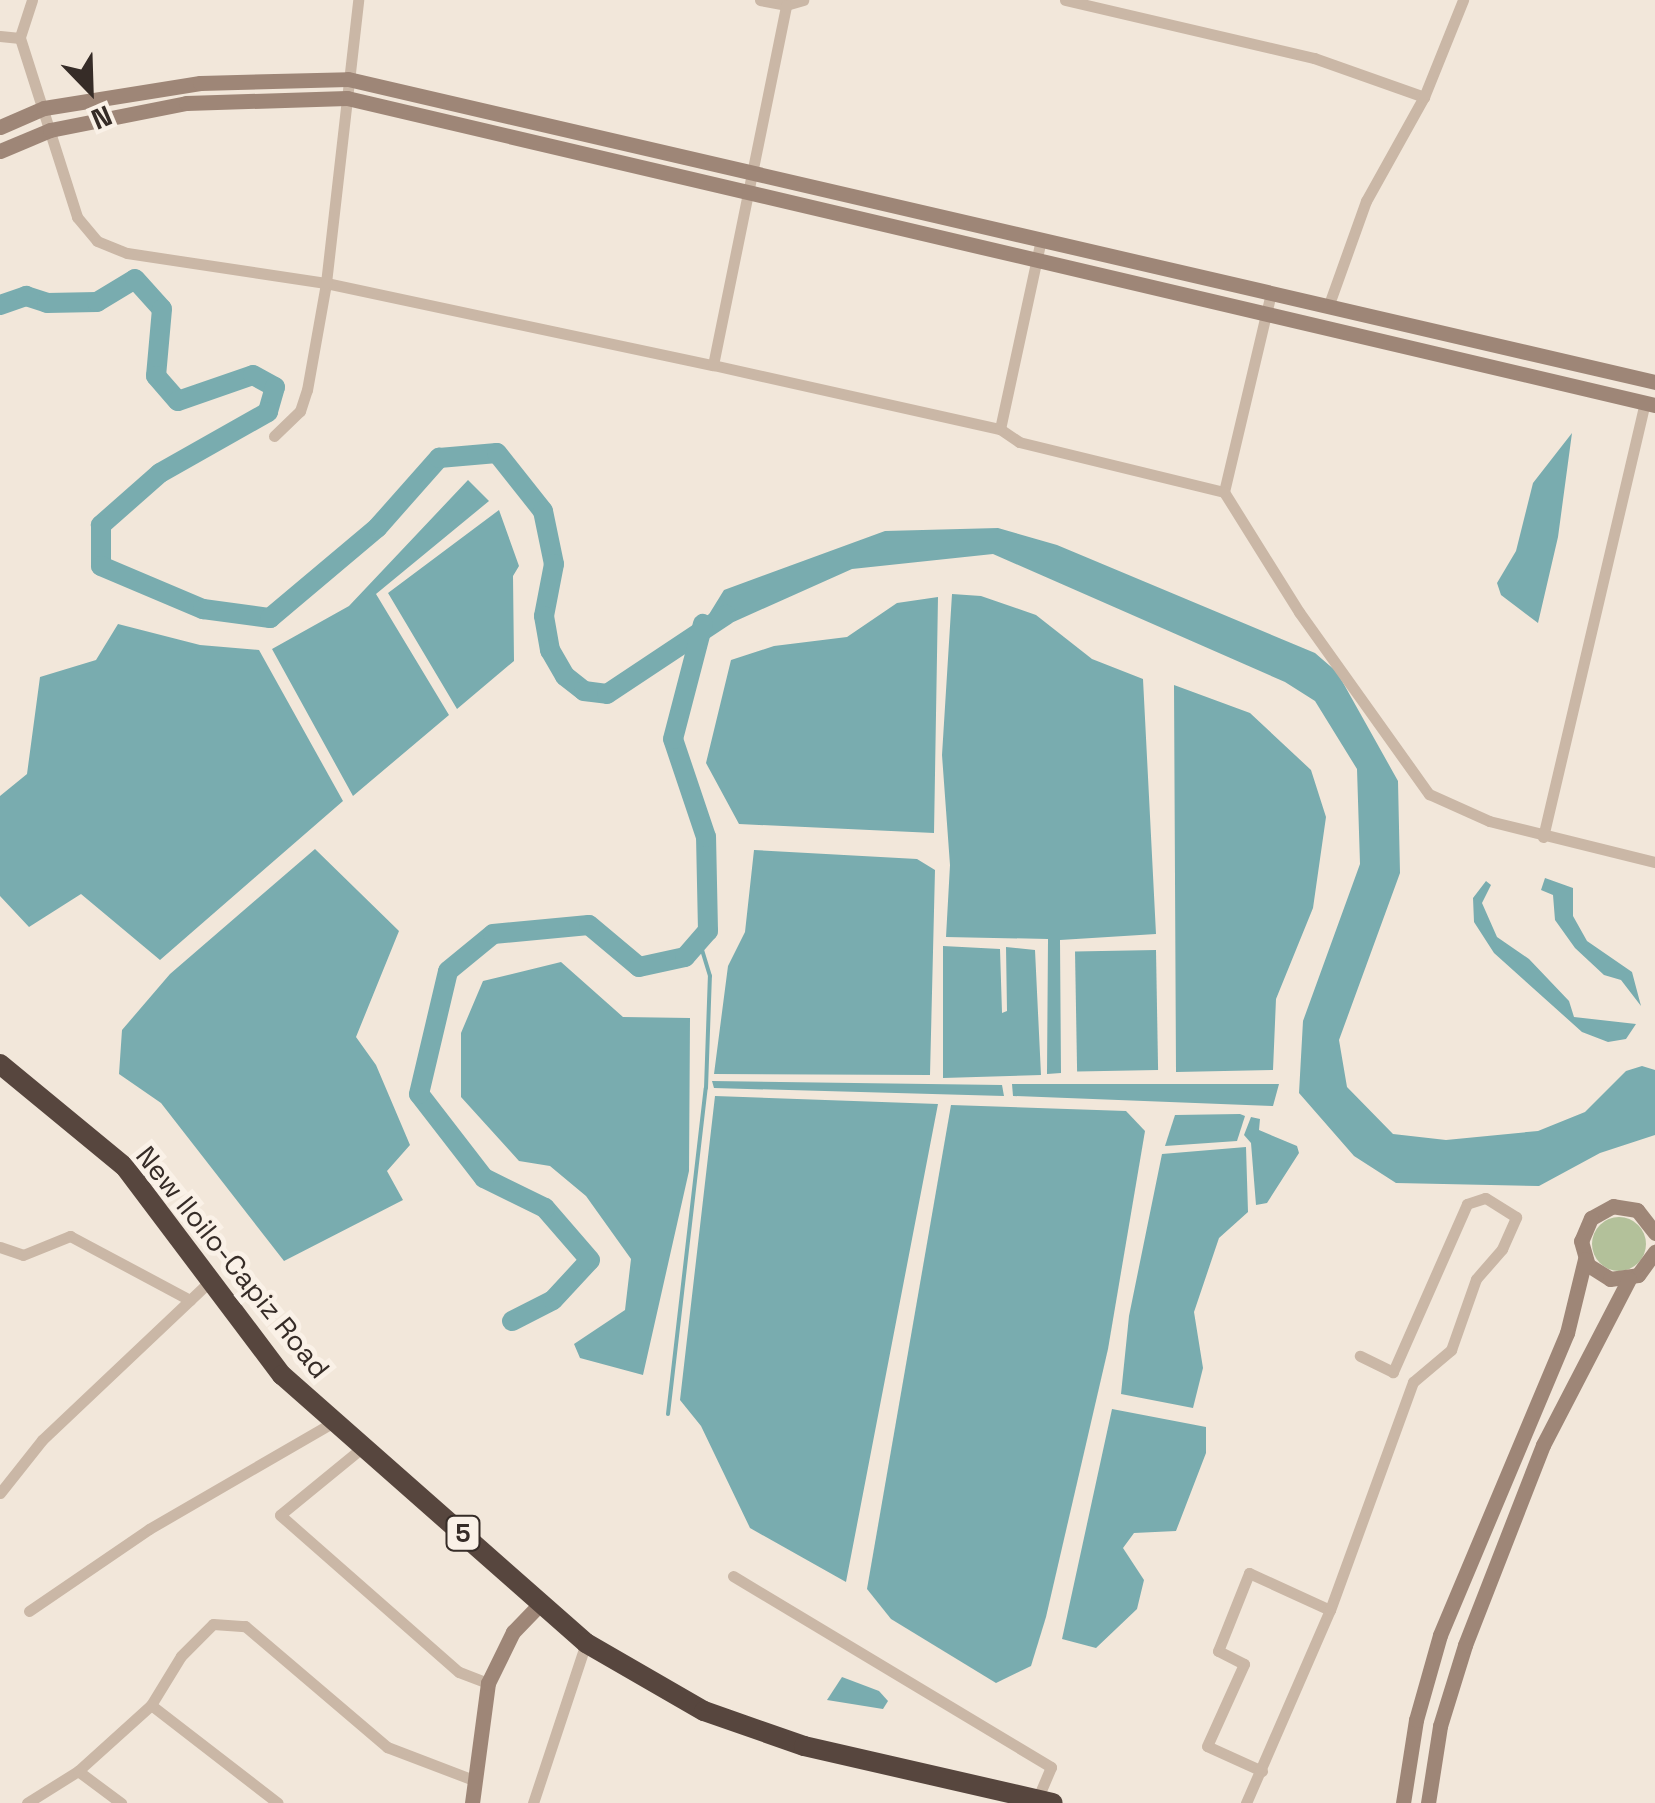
<!DOCTYPE html>
<style>
body{margin:0}
#map{position:relative;width:1655px;height:1803px;overflow:hidden;background:#f2e7da;font-family:"Space Grotesk",sans-serif}
div>[style]{position:absolute}
[style*='--x']{left:calc(var(--x)*1px);top:calc(var(--y)*1px);width:calc(var(--w)*1px);rotate:calc(var(--a)*1deg)}
.green>*{inset:0;background:#b3c19a}
.round{border-radius:50%}
.water>*{inset:0;background:#79acaf;transform-origin:0 0}
.stream>*{height:4px;margin:-2px;padding:0 2px;transform-origin:2px;border-radius:2px;background:#79acaf}
.river>*{height:20px;margin:-10px;padding:0 10px;transform-origin:10px;border-radius:10px;background:#79acaf}
.street>*{height:11px;margin:-5.5px;padding:0 5.5px;transform-origin:5.5px;border-radius:5.5px;background:#cab7a6}
.secondary>*{height:15px;margin:-7.5px;padding:0 7.5px;transform-origin:7.5px;border-radius:7.5px;background:#9e8677}
.highway>*{height:20px;margin:-10px;padding:0 10px;transform-origin:10px;border-radius:10px;background:#57463e}
span{translate:-50% -50%;white-space:nowrap;text-align:center;line-height:1.15;-webkit-text-stroke:10px #faf1e7;paint-order:stroke}
.shield-label span{padding:2px 8px;background:#faf1e7;border:2px solid;border-radius:8px;-webkit-text-stroke-width:0}
.shield-label{font-size:25px;color:#362c27;font-weight:700}
.street-label{font-size:28px;color:#362c27}
.north{position:absolute;left:40px;top:40px;width:100px;height:100px;-webkit-text-stroke:8px #faf1e7;paint-order:stroke;rotate:157deg;font-size:28px;font-weight:700;line-height:40px;text-align:center;color:#362c27}
.north::after{content:'';display:block;margin:auto;width:35px;height:45px;background:#362c27;clip-path:polygon(50% 0,100% 100%,50% 72%,0 100%)}
</style>
<div id="map">
<div class="green">
<i class="round" style="left:1592px;top:1217px;width:54px;height:54px"></i>
</div>
<div class="water">
<i style="clip-path:polygon(1572px 433px,1558px 537px,1538px 623px,1501px 595px,1497px 583px,1516px 551px,1533px 483px)"></i>
<i style="clip-path:polygon(468px 480px,489px 501px,376px 594px,449px 715px,353px 796px,272px 649px,349px 606px)"></i>
<i style="clip-path:polygon(499px 510px,519px 566px,513px 576px,514px 661px,457px 709px,388px 593px)"></i>
<i style="clip-path:polygon(998px 528px,1057px 545px,1315px 653px,1337px 672px,1398px 781px,1400px 873px,1339px 1040px,1347px 1087px,1393px 1134px,1446px 1140px,1538px 1131px,1585px 1112px,1626px 1071px,1642px 1066px,1655px 1070px,1655px 1135px,1600px 1153px,1539px 1186px,1396px 1183px,1354px 1156px,1299px 1093px,1303px 1021px,1360px 864px,1357px 769px,1315px 701px,1285px 682px,993px 554px,852px 569px,729px 624px,703px 624px,724px 590px,885px 531px)"></i>
<i style="clip-path:polygon(952px 594px,981px 596px,1036px 615px,1092px 659px,1143px 679px,1156px 934px,1060px 940px,1061px 1073px,1047px 1074px,1048px 939px,946px 937px,950px 865px,942px 755px)"></i>
<i style="clip-path:polygon(938px 597px,934px 833px,739px 824px,706px 763px,731px 660px,774px 646px,847px 637px,897px 603px)"></i>
<i style="clip-path:polygon(118px 624px,200px 645px,259px 650px,343px 801px,160px 960px,81px 894px,29px 927px,0 896px,0 796px,27px 774px,40px 677px,96px 660px)"></i>
<i style="clip-path:polygon(1174px 685px,1250px 713px,1311px 770px,1326px 817px,1313px 908px,1276px 999px,1273px 1070px,1176px 1072px)"></i>
<i style="clip-path:polygon(315px 849px,399px 931px,356px 1037px,376px 1065px,410px 1145px,387px 1171px,403px 1200px,284px 1261px,161px 1103px,119px 1074px,122px 1030px,170px 974px)"></i>
<i style="clip-path:polygon(754px 850px,917px 859px,935px 870px,930px 1075px,714px 1074px,728px 966px,745px 932px)"></i>
<i style="clip-path:polygon(1545px 878px,1573px 888px,1573px 916px,1587px 941px,1632px 972px,1641px 1006px,1621px 980px,1604px 975px,1575px 948px,1555px 920px,1553px 895px,1541px 890px)"></i>
<i style="clip-path:polygon(1486px 881px,1491px 885px,1482px 903px,1497px 937px,1529px 959px,1569px 1001px,1574px 1017px,1636px 1024px,1626px 1039px,1608px 1042px,1582px 1032px,1494px 953px,1474px 922px,1473px 898px)"></i>
<i style="clip-path:polygon(943px 946px,1000px 949px,1002px 1013px,1007px 1011px,1006px 947px,1035px 950px,1041px 1075px,943px 1078px)"></i>
<i style="left:1156px;top:950px;width:120px;height:81px;rotate:89deg"></i>
<i style="clip-path:polygon(561px 962px,623px 1017px,690px 1018px,689px 1171px,643px 1375px,580px 1358px,574px 1344px,625px 1310px,631px 1259px,586px 1196px,550px 1166px,519px 1161px,461px 1097px,461px 1033px,483px 981px)"></i>
<i style="clip-path:polygon(712px 1081px,1002px 1085px,1004px 1096px,714px 1088px)"></i>
<i style="clip-path:polygon(1012px 1084px,1279px 1084px,1273px 1106px,1013px 1096px)"></i>
<i style="clip-path:polygon(715px 1096px,938px 1104px,846px 1582px,750px 1528px,701px 1426px,680px 1400px)"></i>
<i style="clip-path:polygon(951px 1105px,1126px 1111px,1145px 1131px,1108px 1349px,1046px 1617px,1031px 1666px,996px 1683px,891px 1619px,867px 1589px)"></i>
<i style="clip-path:polygon(1175px 1115px,1240px 1114px,1245px 1116px,1237px 1141px,1165px 1146px)"></i>
<i style="clip-path:polygon(1251px 1117px,1260px 1119px,1259px 1130px,1297px 1146px,1299px 1153px,1267px 1203px,1256px 1205px,1251px 1143px,1244px 1135px)"></i>
<i style="clip-path:polygon(1246px 1147px,1248px 1212px,1219px 1238px,1194px 1312px,1203px 1368px,1193px 1408px,1121px 1394px,1129px 1316px,1162px 1154px)"></i>
<i style="clip-path:polygon(1112px 1409px,1206px 1427px,1206px 1453px,1176px 1531px,1134px 1533px,1123px 1548px,1144px 1580px,1137px 1609px,1096px 1648px,1062px 1639px)"></i>
<i style="clip-path:polygon(842px 1677px,879px 1691px,888px 1701px,883px 1709px,827px 1700px)"></i>
</div>
<div class="stream">
<i style="--x:668;--y:1414;--w:328;--a:-83.4"></i>
<i style="--x:706;--y:1088;--w:112;--a:-88"></i>
<i style="--x:710;--y:976;--w:37;--a:-107"></i>
</div>
<div class="river">
<i style="--x:0;--y:305;--w:28;--a:-19"></i>
<i style="--x:26;--y:296;--w:22;--a:18"></i>
<i style="--x:47;--y:303;--w:50;--a:-1.1"></i>
<i style="--x:97;--y:302;--w:44;--a:-31.2"></i>
<i style="--x:135;--y:279;--w:40;--a:48"></i>
<i style="--x:162;--y:309;--w:67;--a:95.1"></i>
<i style="--x:156;--y:376;--w:33;--a:49"></i>
<i style="--x:178;--y:401;--w:79;--a:-19.1"></i>
<i style="--x:253;--y:375;--w:25;--a:29"></i>
<i style="--x:275;--y:387;--w:26;--a:106"></i>
<i style="--x:268;--y:412;--w:124;--a:150.5"></i>
<i style="--x:160;--y:473;--w:79;--a:138.6"></i>
<i style="--x:101;--y:525;--w:41;--a:90"></i>
<i style="--x:101;--y:566;--w:111;--a:22.9"></i>
<i style="--x:203;--y:609;--w:68;--a:7.7"></i>
<i style="--x:270;--y:618;--w:140;--a:-40.1"></i>
<i style="--x:377;--y:528;--w:94;--a:-48.5"></i>
<i style="--x:439;--y:458;--w:58;--a:-4.9"></i>
<i style="--x:497;--y:453;--w:74;--a:51.6"></i>
<i style="--x:543;--y:511;--w:54;--a:78.3"></i>
<i style="--x:554;--y:564;--w:53;--a:100.9"></i>
<i style="--x:544;--y:616;--w:35;--a:80"></i>
<i style="--x:550;--y:650;--w:30;--a:60"></i>
<i style="--x:565;--y:676;--w:24;--a:38"></i>
<i style="--x:584;--y:691;--w:23;--a:7"></i>
<i style="--x:607;--y:694;--w:143;--a:-33.6"></i>
<i style="--x:512;--y:1321;--w:46;--a:-27.1"></i>
<i style="--x:553;--y:1300;--w:54;--a:-47.2"></i>
<i style="--x:590;--y:1260;--w:69;--a:-130.9"></i>
<i style="--x:545;--y:1208;--w:68;--a:-153.8"></i>
<i style="--x:484;--y:1178;--w:106;--a:-127.7"></i>
<i style="--x:419;--y:1094;--w:126;--a:-76.7"></i>
<i style="--x:448;--y:971;--w:58;--a:-39.4"></i>
<i style="--x:493;--y:934;--w:96;--a:-5.4"></i>
<i style="--x:589;--y:925;--w:65;--a:40"></i>
<i style="--x:639;--y:967;--w:47;--a:-12.3"></i>
<i style="--x:685;--y:957;--w:35;--a:-49"></i>
<i style="--x:708;--y:931;--w:94;--a:-91.2"></i>
<i style="--x:706;--y:837;--w:103;--a:-108.6"></i>
<i style="--x:673;--y:739;--w:119;--a:-75.4"></i>
</div>
<div class="street">
<i style="--x:32;--y:0;--w:40;--a:108"></i>
<i style="--x:20;--y:38;--w:188;--a:72.3"></i>
<i style="--x:77;--y:217;--w:31;--a:50"></i>
<i style="--x:97;--y:241;--w:32;--a:22"></i>
<i style="--x:127;--y:253;--w:201;--a:8.6"></i>
<i style="--x:326;--y:283;--w:396;--a:12"></i>
<i style="--x:713;--y:365;--w:294;--a:12.6"></i>
<i style="--x:1000;--y:429;--w:23;--a:34"></i>
<i style="--x:1019;--y:442;--w:211;--a:13.7"></i>
<i style="--x:760;--y:0;--w:26;--a:11"></i>
<i style="--x:786;--y:5;--w:18;--a:-16"></i>
<i style="--x:1065;--y:0;--w:256;--a:13.1"></i>
<i style="--x:1314;--y:58;--w:117;--a:19.5"></i>
<i style="--x:0;--y:36;--w:20;--a:6"></i>
<i style="--x:1271;--y:293;--w:204;--a:103.3"></i>
<i style="--x:1224;--y:492;--w:142;--a:58"></i>
<i style="--x:1299;--y:612;--w:224;--a:54.5"></i>
<i style="--x:1429;--y:794;--w:66;--a:24.2"></i>
<i style="--x:1489;--y:821;--w:171;--a:13.9"></i>
<i style="--x:1328;--y:307;--w:113;--a:-70.3"></i>
<i style="--x:1366;--y:201;--w:119;--a:-60.9"></i>
<i style="--x:1424;--y:97;--w:105;--a:-68.1"></i>
<i style="--x:713;--y:365;--w:367;--a:-78.5"></i>
<i style="--x:1000;--y:429;--w:193;--a:-77.8"></i>
<i style="--x:274;--y:436;--w:36;--a:-44"></i>
<i style="--x:300;--y:411;--w:22;--a:-72"></i>
<i style="--x:307;--y:390;--w:109;--a:-79.9"></i>
<i style="--x:326;--y:283;--w:285;--a:-83.5"></i>
<i style="--x:1543;--y:837;--w:446;--a:-76.8"></i>
<i style="--x:0;--y:1247;--w:24;--a:19"></i>
<i style="--x:23;--y:1255;--w:51;--a:-22"></i>
<i style="--x:70;--y:1236;--w:136;--a:28.1"></i>
<i style="--x:363;--y:1447;--w:107;--a:140.7"></i>
<i style="--x:280;--y:1515;--w:238;--a:41.3"></i>
<i style="--x:459;--y:1672;--w:31;--a:21"></i>
<i style="--x:0;--y:1493;--w:68;--a:-51.6"></i>
<i style="--x:42;--y:1440;--w:231;--a:-43.4"></i>
<i style="--x:733;--y:1576;--w:371;--a:31"></i>
<i style="--x:1051;--y:1767;--w:33;--a:113"></i>
<i style="--x:29;--y:1611;--w:145;--a:-34.3"></i>
<i style="--x:149;--y:1529;--w:211;--a:-30.1"></i>
<i style="--x:151;--y:1705;--w:160;--a:37.7"></i>
<i style="--x:78;--y:1771;--w:54;--a:36.7"></i>
<i style="--x:1262;--y:1771;--w:60;--a:-155.6"></i>
<i style="--x:1207;--y:1746;--w:90;--a:-65.7"></i>
<i style="--x:1244;--y:1664;--w:29;--a:-153"></i>
<i style="--x:1218;--y:1651;--w:84;--a:-68.3"></i>
<i style="--x:1249;--y:1573;--w:89;--a:24.6"></i>
<i style="--x:27;--y:1803;--w:60;--a:-32.1"></i>
<i style="--x:78;--y:1771;--w:98;--a:-42.1"></i>
<i style="--x:151;--y:1705;--w:57;--a:-58.5"></i>
<i style="--x:181;--y:1656;--w:45;--a:-45"></i>
<i style="--x:213;--y:1624;--w:32;--a:4"></i>
<i style="--x:245;--y:1626;--w:187;--a:40.4"></i>
<i style="--x:387;--y:1747;--w:95;--a:20.9"></i>
<i style="--x:533;--y:1803;--w:169;--a:-71.7"></i>
<i style="--x:1246;--y:1803;--w:210;--a:-66.5"></i>
<i style="--x:1330;--y:1610;--w:243;--a:-70"></i>
<i style="--x:1413;--y:1382;--w:50;--a:-40.1"></i>
<i style="--x:1451;--y:1350;--w:75;--a:-70.6"></i>
<i style="--x:1476;--y:1279;--w:40;--a:-49"></i>
<i style="--x:1502;--y:1249;--w:35;--a:-66"></i>
<i style="--x:1516;--y:1217;--w:36;--a:-148"></i>
<i style="--x:1485;--y:1198;--w:19;--a:162"></i>
<i style="--x:1467;--y:1204;--w:184;--a:113.8"></i>
<i style="--x:1393;--y:1372;--w:37;--a:-154"></i>
</div>
<div class="secondary">
<i style="--x:0;--y:127;--w:48;--a:-23.4"></i>
<i style="--x:44;--y:108;--w:158;--a:-9.1"></i>
<i style="--x:200;--y:83;--w:148;--a:-1.5"></i>
<i style="--x:348;--y:79;--w:1342;--a:13.05"></i>
<i style="--x:0;--y:151;--w:54;--a:-22.8"></i>
<i style="--x:50;--y:130;--w:139;--a:-11.2"></i>
<i style="--x:186;--y:103;--w:161;--a:-1.8"></i>
<i style="--x:347;--y:98;--w:1344;--a:13.21"></i>
<i style="--x:1655;--y:1233;--w:29;--a:-128"></i>
<i style="--x:1637;--y:1210;--w:24;--a:-171"></i>
<i style="--x:1613;--y:1206;--w:25;--a:151"></i>
<i style="--x:1591;--y:1218;--w:25;--a:113"></i>
<i style="--x:1581;--y:1241;--w:25;--a:74"></i>
<i style="--x:1588;--y:1265;--w:26;--a:32"></i>
<i style="--x:1610;--y:1279;--w:28;--a:-8"></i>
<i style="--x:1638;--y:1275;--w:29;--a:-54"></i>
<i style="--x:472;--y:1803;--w:121;--a:-82.4"></i>
<i style="--x:488;--y:1683;--w:57;--a:-63.9"></i>
<i style="--x:513;--y:1632;--w:42;--a:-46"></i>
<i style="--x:1403;--y:1803;--w:84;--a:-81.1"></i>
<i style="--x:1416;--y:1720;--w:88;--a:-74.2"></i>
<i style="--x:1440;--y:1635;--w:328;--a:-67.2"></i>
<i style="--x:1567;--y:1333;--w:76;--a:-76.3"></i>
<i style="--x:1428;--y:1803;--w:78;--a:-81.1"></i>
<i style="--x:1440;--y:1726;--w:85;--a:-72.8"></i>
<i style="--x:1465;--y:1645;--w:215;--a:-68.7"></i>
<i style="--x:1543;--y:1445;--w:187;--a:-62.6"></i>
</div>
<div class="highway">
<i style="--x:0;--y:1064;--w:162;--a:39.5"></i>
<i style="--x:125;--y:1167;--w:261;--a:53"></i>
<i style="--x:282;--y:1375;--w:405;--a:41.4"></i>
<i style="--x:586;--y:1643;--w:136;--a:30"></i>
<i style="--x:704;--y:1711;--w:106;--a:19.3"></i>
<i style="--x:804;--y:1746;--w:255;--a:12.9"></i>
</div>
<div class="shield-label">
<span style="left:463px;top:1533px">5</span>
</div>
<div class="street-label">
<span style="left:233px;top:1262px;rotate:51deg">New Iloilo-Capiz Road</span>
</div>
<div class="north">N</div>
</div>
